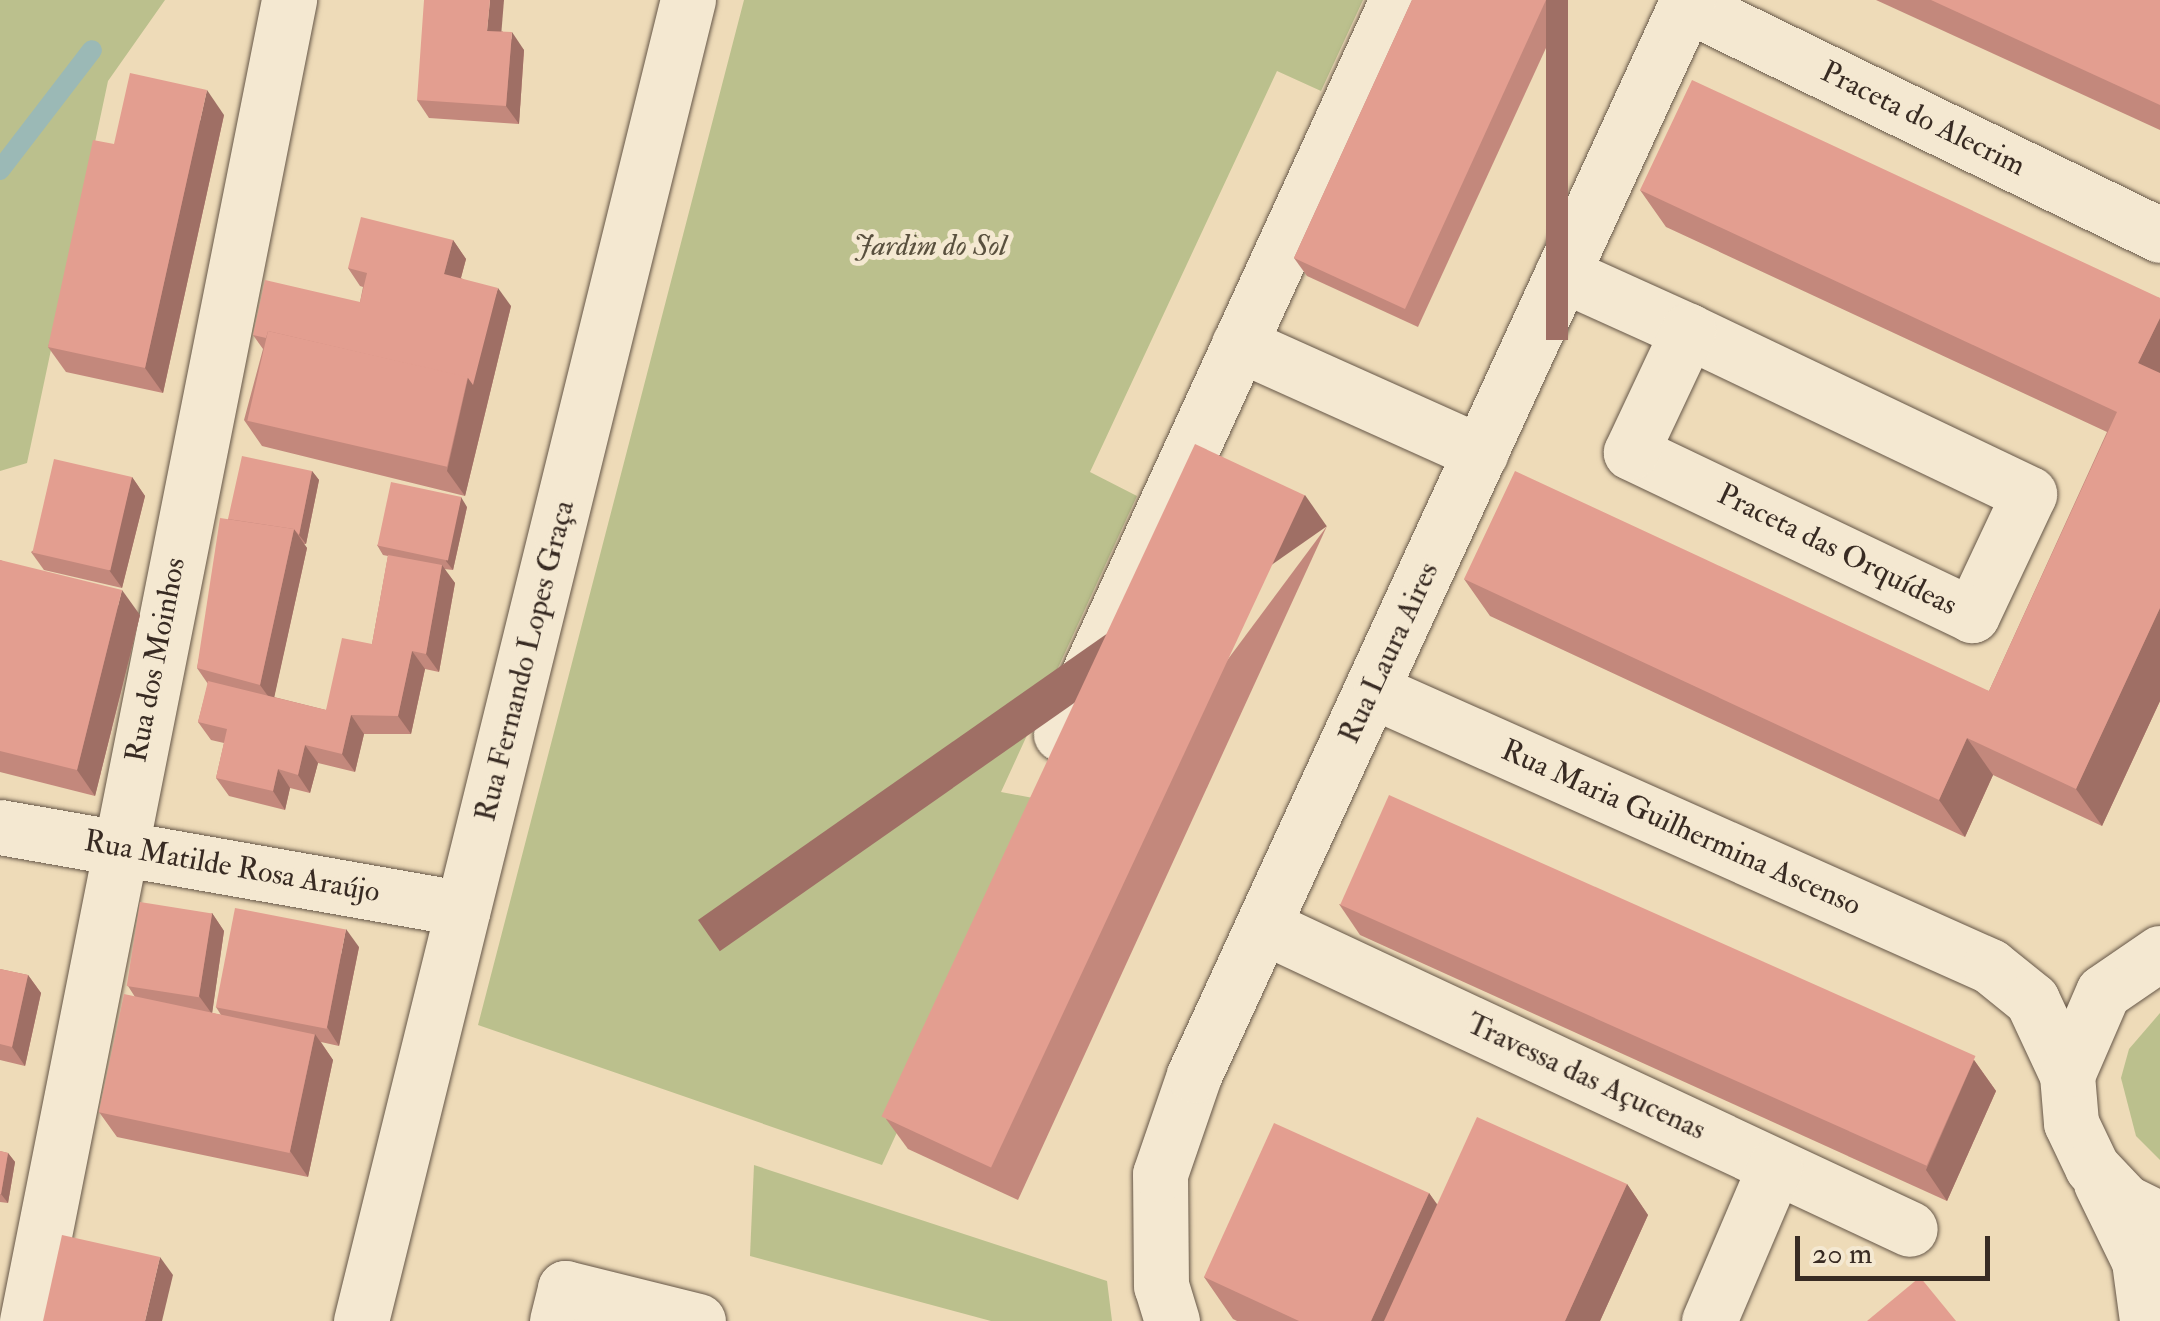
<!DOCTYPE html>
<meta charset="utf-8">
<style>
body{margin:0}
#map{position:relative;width:2160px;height:1321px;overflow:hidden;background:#eedbb8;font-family:"IM FELL Double Pica",serif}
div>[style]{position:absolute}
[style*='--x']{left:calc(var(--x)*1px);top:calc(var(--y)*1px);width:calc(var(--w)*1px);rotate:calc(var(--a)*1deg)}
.green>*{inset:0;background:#bbc08d}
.stream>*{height:20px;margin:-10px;padding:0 10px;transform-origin:10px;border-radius:10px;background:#9bb9b6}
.roads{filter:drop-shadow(0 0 2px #665748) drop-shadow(0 0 2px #665748)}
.minor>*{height:55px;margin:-27.5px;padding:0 27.5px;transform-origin:27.5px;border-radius:27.5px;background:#f4e8d1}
.wall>*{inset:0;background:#c3887c}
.shaded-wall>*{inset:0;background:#9f6f65;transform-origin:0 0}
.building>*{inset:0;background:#e39e90;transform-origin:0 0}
span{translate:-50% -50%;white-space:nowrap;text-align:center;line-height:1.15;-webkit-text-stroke:10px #f4e8d1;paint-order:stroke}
.street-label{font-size:30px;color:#382b23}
.park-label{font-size:30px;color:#59503e;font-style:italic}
.scale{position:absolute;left:1795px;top:1236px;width:195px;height:45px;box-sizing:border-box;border:5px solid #382b23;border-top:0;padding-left:12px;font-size:30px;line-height:35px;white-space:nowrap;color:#382b23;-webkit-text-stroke:8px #f4e8d1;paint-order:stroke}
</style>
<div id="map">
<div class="green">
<i style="clip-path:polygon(0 0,165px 0,108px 81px,27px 463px,0 471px)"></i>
<i style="clip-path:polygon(744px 0,1363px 0,1321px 91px,1277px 71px,1090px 472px,1137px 496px,1001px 792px,1049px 801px,882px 1165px,478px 1025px)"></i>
<i style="clip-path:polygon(2160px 1013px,2160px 1160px,2136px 1136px,2121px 1078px,2129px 1049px)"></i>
<i style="clip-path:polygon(754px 1165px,1107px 1281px,1112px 1321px,991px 1321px,750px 1256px)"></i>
</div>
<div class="stream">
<i style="--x:0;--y:170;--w:151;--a:-52.5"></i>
</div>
<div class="roads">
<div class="minor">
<i style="--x:1686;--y:4;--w:527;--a:25.98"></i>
<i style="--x:1562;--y:274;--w:138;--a:24.3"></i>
<i style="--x:1688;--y:331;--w:378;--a:25.5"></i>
<i style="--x:2029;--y:494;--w:134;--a:115.2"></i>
<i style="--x:1972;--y:615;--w:378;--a:-154.5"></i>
<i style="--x:1631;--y:452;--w:134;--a:-64.8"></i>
<i style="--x:1239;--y:344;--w:265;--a:24.2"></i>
<i style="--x:1371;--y:690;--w:678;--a:24.03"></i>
<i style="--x:1990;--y:966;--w:54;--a:39"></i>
<i style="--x:2032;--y:1000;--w:83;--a:65"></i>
<i style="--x:1061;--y:734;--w:807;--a:-65.4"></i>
<i style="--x:0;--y:827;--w:470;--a:10"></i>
<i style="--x:1263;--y:926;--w:714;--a:25.09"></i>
<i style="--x:2160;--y:953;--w:69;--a:145.6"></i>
<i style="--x:2103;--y:992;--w:90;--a:113.4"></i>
<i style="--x:2067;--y:1075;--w:48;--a:85.2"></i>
<i style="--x:2071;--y:1123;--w:49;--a:64.5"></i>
<i style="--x:2092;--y:1167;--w:48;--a:46.7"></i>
<i style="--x:2125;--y:1202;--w:39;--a:26"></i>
<i style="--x:2101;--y:1183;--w:87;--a:64"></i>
<i style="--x:2139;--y:1261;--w:60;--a:82.3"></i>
<i style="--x:27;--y:1321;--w:1347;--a:-78.78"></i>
<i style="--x:361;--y:1321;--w:1361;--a:-76.1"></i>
<i style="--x:557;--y:1321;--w:34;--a:-76"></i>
<i style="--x:565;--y:1288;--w:137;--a:13.9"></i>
<i style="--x:1172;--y:1321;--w:37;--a:-107"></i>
<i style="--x:1161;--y:1286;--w:112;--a:-90.5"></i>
<i style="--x:1160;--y:1174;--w:105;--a:-71"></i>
<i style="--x:1194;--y:1075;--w:1183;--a:-65.32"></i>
<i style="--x:1709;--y:1321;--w:168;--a:-66.9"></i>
</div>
</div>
<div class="wall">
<i style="clip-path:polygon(1412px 0,1568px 0,1418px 327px,1307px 276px,1294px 258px)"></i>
<i style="clip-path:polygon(1876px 0,2160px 0,2160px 130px)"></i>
<i style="clip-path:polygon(502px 31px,524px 50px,519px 124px,429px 118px,417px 100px)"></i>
<i style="clip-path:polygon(224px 115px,163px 393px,66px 372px,48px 347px,114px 144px)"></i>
<i style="clip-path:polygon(1640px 190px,2160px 298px,2160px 701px,2102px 826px,1993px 775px,1965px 837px,1490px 616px,1464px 579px,1989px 691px,2107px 432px,1666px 227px)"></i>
<i style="clip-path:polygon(453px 240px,466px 259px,461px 278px,511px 306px,465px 496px,262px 446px,244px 420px,263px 349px,253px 335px,360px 302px,363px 287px,360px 286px,348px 268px)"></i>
<i style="clip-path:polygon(312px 471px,319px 480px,306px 544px,304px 544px,307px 548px,274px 697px,326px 710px,372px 644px,388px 556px,383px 555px,377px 545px,467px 507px,453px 570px,444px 569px,455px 583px,439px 672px,425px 669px,411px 734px,364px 734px,355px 772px,318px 763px,310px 793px,290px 788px,285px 810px,229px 796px,216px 778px,224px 743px,211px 740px,198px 722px,208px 684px,197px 668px,228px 519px)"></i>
<i style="clip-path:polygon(132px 477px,145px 496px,122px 588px,44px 570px,31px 552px)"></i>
<i style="clip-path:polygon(1327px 526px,1018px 1200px,908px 1149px,886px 1119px)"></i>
<i style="clip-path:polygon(0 560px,140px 615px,95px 796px,0 772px)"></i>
<i style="clip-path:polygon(1339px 904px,1974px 1060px,1996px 1091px,1947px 1201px,1360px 935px)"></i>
<i style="clip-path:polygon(212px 913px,224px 931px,212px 1013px,221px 1015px,216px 1007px,359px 947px,339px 1046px,321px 1042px,333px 1060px,308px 1177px,117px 1137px,99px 1112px,135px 997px,128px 986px)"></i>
<i style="clip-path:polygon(0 969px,28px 975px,41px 993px,25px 1066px,0 1060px)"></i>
<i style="clip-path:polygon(0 1151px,8px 1153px,15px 1162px,8px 1203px,0 1202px)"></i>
<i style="clip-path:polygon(1627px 1184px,1648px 1215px,1600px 1321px,1237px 1321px,1233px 1319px,1204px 1277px,1429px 1193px,1437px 1204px)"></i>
</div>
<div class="shaded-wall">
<i style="clip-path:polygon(490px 0,504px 0,500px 49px,487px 31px)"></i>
<i style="left:1546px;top:0;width:22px;height:340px"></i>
<i style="clip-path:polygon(512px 32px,524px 50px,519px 124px,506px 106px)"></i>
<i style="clip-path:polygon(207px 90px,224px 115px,163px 393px,145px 368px)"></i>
<i style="clip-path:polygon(453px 240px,466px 259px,457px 292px,444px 274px)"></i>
<i style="clip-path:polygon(498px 288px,511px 306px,465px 496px,447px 471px,468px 378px)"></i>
<i style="clip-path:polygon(2160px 318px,2160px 394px,2138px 363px)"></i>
<i style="clip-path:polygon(312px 471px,319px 480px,306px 544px,299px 535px)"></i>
<i style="clip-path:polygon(132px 477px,145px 496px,122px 588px,109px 570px)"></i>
<i style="left:1305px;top:495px;width:38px;height:741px;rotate:55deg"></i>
<i style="clip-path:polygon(461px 497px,467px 507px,453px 570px,446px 561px)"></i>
<i style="clip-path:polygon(294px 529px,307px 548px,273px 703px,260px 685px)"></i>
<i style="clip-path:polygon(442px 565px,455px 583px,439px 672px,426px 654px)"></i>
<i style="clip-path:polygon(122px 590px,140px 615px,95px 796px,77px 770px)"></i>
<i style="clip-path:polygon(2160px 608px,2160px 701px,2102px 826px,2076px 789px)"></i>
<i style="clip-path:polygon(412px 651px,425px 669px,411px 734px,398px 716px)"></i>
<i style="clip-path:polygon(351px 715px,364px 734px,355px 772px,342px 754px)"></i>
<i style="clip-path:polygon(1967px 738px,1993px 775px,1965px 837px,1939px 800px)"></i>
<i style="clip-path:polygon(305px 745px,318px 763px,310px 793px,298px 775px)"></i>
<i style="clip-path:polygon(278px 769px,290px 788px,285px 810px,273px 791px)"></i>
<i style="clip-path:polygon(212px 913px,224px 931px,212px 1014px,199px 996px)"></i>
<i style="clip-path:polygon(346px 929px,359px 947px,339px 1046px,327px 1027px)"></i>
<i style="clip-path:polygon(28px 975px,41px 993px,25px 1066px,12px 1047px)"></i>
<i style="clip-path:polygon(315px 1034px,333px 1060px,308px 1177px,290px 1151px)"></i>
<i style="clip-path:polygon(1974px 1060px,1996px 1091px,1947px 1201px,1926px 1170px)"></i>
<i style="clip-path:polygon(8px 1153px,15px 1162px,8px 1203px,1px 1194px)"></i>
<i style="clip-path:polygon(1627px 1184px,1648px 1215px,1600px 1321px,1565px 1321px)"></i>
<i style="clip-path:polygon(1429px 1193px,1458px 1235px,1419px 1321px,1371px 1321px)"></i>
<i style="clip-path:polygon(160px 1257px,173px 1275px,162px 1321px,145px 1321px)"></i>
</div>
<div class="building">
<i style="clip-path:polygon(424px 0,490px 0,487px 31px,512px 32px,506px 106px,417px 100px)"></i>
<i style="clip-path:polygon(1412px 0,1546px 0,1405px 309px,1294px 258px)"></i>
<i style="clip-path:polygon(1931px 0,2160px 0,2160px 105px)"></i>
<i style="clip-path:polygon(130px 73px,207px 90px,145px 368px,48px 347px,93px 140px,114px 144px)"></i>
<i style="clip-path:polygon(1692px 80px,2160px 298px,2160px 318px,2138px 363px,2160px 373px,2160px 608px,2076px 789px,1967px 738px,1939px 800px,1464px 579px,1515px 471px,1989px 691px,2117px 412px,1640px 190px)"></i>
<i style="clip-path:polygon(361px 217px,453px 240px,444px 274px,498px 288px,473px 385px,468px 378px,268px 331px,266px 338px,253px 335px,265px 280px,360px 302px,367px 273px,348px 268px)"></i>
<i style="left:268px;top:331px;width:205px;height:92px;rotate:13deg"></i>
<i style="left:1195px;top:444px;width:121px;height:742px;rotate:25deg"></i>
<i style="clip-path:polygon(242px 456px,312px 471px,299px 535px,294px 529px,228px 519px)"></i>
<i style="left:54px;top:459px;width:80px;height:96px;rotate:13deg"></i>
<i style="left:391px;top:482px;width:72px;height:65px;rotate:12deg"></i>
<i style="clip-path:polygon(220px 518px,294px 529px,260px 685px,197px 668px)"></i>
<i style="clip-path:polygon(388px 555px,442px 565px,426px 654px,412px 651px,398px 716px,351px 715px,342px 754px,305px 745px,298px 775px,278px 769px,273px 791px,216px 778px,227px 729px,198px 722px,208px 681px,326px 710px,342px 638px,372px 644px)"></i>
<i style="clip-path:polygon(0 560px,122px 590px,77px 770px,0 751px)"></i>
<i style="left:1389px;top:795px;width:642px;height:120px;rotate:24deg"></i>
<i style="left:140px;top:902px;width:73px;height:85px;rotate:9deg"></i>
<i style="left:235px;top:908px;width:113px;height:101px;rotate:11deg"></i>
<i style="clip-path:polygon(0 969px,28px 975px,12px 1047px,0 1044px)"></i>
<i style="left:124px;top:994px;width:195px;height:121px;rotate:12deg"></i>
<i style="clip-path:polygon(1477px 1117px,1627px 1184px,1565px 1321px,1384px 1321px)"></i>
<i style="clip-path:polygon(1274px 1123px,1429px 1193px,1371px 1321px,1299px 1321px,1204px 1277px)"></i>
<i style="clip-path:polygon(0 1151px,8px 1153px,1px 1194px,0 1194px)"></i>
<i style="clip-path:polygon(62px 1235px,160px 1257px,145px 1321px,43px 1321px)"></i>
<i style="clip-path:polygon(1920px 1277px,1956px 1321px,1867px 1321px)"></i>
</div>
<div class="street-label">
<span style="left:1923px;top:119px;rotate:26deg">Praceta do Alecrim</span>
<span style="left:1837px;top:550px;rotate:26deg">Praceta das Orquídeas</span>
<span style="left:1389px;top:653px;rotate:-65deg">Rua Laura Aires</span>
<span style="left:156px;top:660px;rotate:-79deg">Rua dos Moinhos</span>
<span style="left:525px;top:661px;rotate:-76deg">Rua Fernando Lopes Graça</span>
<span style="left:1681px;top:828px;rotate:24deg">Rua Maria Guilhermina Ascenso</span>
<span style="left:232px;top:867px;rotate:10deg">Rua Matilde Rosa Araújo</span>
<span style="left:1586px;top:1077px;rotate:25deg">Travessa das Açucenas</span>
</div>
<div class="park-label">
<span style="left:930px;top:246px">Jardim do Sol</span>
</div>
<div class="scale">20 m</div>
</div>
